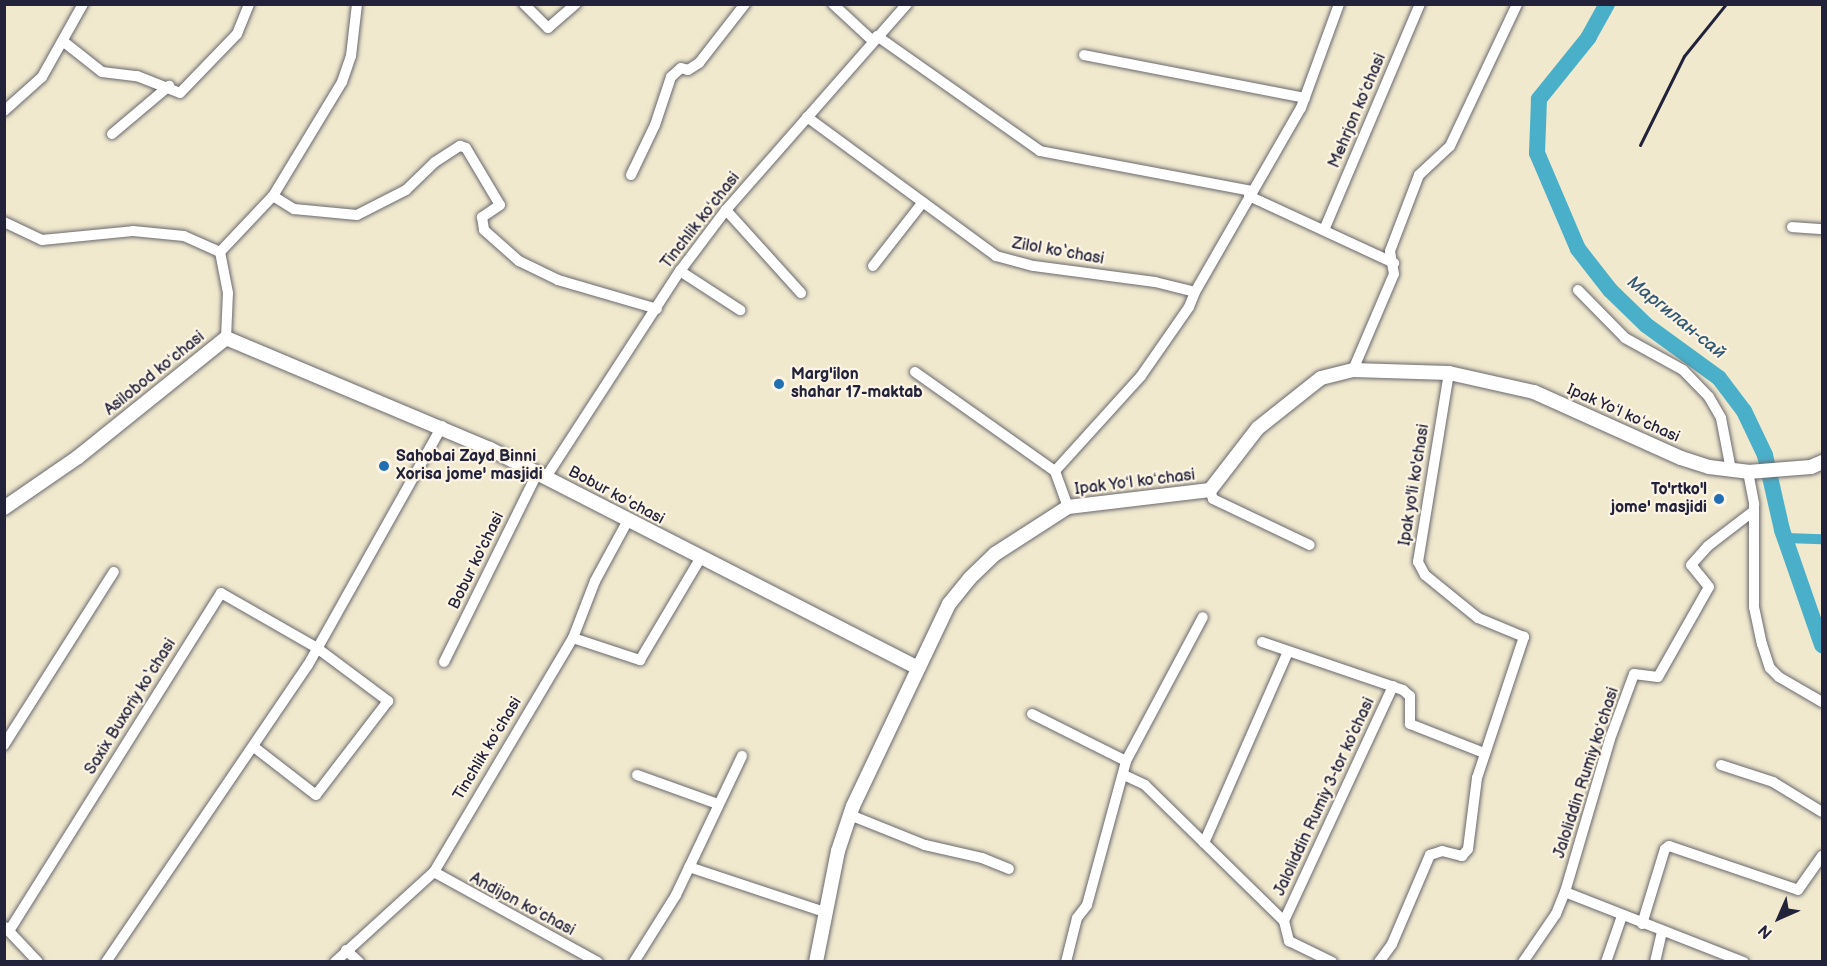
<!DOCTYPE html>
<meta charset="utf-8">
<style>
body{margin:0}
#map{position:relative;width:1827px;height:966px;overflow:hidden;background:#f0e9ce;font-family:"Balsamiq Sans",sans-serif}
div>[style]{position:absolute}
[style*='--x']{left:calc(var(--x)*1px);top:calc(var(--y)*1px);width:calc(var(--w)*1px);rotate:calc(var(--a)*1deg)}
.canal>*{height:10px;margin:-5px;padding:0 5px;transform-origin:5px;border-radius:5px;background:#4aafc9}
.river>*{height:16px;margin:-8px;padding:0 8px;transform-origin:8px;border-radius:8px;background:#4aafc9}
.roads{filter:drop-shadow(0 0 2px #6a686e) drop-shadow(0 0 2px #6a686e)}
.street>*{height:10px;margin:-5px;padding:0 5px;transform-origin:5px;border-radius:5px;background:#fff}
.secondary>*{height:14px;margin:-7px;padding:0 7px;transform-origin:7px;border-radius:7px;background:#fff}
.rail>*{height:3px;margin:-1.5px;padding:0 1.5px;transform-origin:1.5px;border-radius:1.5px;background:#22223b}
.dots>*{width:16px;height:16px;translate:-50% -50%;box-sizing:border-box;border:3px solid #fcf5e5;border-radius:50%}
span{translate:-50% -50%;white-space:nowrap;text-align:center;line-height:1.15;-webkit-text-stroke:4.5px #fcf5e5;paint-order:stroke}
.street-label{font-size:16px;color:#22223b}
.poi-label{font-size:16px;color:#22223b;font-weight:700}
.left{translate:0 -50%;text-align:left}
.right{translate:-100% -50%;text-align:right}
.water-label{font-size:18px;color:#325a74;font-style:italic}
.frame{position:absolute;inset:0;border:6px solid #22223b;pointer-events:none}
.north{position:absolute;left:1749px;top:888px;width:60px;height:60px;-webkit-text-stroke:4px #fcf5e5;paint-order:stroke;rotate:225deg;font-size:16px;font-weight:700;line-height:24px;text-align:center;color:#22223b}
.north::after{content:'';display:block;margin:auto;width:21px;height:27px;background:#22223b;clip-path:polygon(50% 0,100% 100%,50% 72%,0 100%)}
</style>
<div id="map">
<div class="canal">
<i style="--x:1786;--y:538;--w:36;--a:2"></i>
</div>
<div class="river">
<i style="--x:1607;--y:4;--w:38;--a:119"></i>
<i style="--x:1589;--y:37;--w:80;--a:128.9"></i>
<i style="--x:1539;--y:99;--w:54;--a:92.1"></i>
<i style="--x:1537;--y:153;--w:104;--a:66.9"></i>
<i style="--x:1578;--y:249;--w:52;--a:52"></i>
<i style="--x:1610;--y:290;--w:50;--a:44.2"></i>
<i style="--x:1646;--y:325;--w:90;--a:36"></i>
<i style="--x:1719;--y:378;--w:41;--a:52.9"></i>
<i style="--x:1744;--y:411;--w:49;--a:64.5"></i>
<i style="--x:1765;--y:455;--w:77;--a:77.2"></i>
<i style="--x:1782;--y:530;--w:122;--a:70.8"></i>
</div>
<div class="roads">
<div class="street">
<i style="--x:524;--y:4;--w:34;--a:45"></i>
<i style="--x:548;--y:28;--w:37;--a:-41"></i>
<i style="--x:833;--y:4;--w:54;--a:42.8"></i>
<i style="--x:877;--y:36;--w:199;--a:35.2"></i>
<i style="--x:1040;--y:151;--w:216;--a:10.7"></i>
<i style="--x:64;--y:42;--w:48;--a:38.3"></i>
<i style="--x:102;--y:72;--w:35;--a:7"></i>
<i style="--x:137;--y:76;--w:46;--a:21.6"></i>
<i style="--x:180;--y:93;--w:82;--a:-46"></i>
<i style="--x:237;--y:34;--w:32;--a:-68"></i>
<i style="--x:1084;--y:55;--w:225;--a:11"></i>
<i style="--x:4;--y:111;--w:51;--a:-41.8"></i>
<i style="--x:42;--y:77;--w:84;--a:-60.7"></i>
<i style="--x:807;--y:117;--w:235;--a:36.3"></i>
<i style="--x:996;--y:256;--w:39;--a:15"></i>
<i style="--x:1034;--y:266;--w:122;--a:7.5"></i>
<i style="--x:1155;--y:282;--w:41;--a:14"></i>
<i style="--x:1195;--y:292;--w:212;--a:-60.1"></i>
<i style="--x:1301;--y:108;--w:111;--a:-69.9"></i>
<i style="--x:112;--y:134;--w:75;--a:-40.1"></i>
<i style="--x:631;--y:175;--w:55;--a:-64.4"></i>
<i style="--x:655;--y:125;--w:51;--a:-71.6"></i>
<i style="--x:671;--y:77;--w:13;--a:-42"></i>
<i style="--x:681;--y:68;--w:7;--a:16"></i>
<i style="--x:688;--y:70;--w:13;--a:-32"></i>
<i style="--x:699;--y:63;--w:75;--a:-52.1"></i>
<i style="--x:273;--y:196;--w:25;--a:32"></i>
<i style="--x:294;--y:209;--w:63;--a:5.4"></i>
<i style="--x:357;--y:215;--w:55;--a:-27"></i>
<i style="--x:406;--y:190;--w:40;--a:-44"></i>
<i style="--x:435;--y:162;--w:30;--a:-33"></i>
<i style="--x:460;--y:146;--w:6;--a:18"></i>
<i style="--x:466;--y:148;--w:66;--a:59.2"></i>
<i style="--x:500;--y:205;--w:22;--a:146"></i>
<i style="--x:482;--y:217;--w:13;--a:81"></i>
<i style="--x:484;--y:230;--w:47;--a:41.5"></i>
<i style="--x:519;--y:261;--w:43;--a:26"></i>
<i style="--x:558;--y:280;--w:103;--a:16.3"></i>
<i style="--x:1249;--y:196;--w:160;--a:24.8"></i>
<i style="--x:726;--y:210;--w:112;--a:47.9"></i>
<i style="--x:4;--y:222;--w:42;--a:25.3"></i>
<i style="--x:42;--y:240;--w:91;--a:-5.6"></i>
<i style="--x:133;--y:231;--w:51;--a:5.6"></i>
<i style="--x:184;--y:236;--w:39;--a:24"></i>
<i style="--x:1792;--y:227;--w:30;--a:4"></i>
<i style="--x:1324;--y:230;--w:246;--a:-67"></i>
<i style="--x:873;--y:266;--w:81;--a:-52"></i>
<i style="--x:680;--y:271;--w:72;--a:33"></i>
<i style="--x:1578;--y:290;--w:67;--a:45.6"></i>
<i style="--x:1625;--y:338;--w:66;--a:28.9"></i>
<i style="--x:1683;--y:370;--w:37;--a:46"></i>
<i style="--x:1709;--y:397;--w:24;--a:60"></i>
<i style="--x:1721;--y:418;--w:53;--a:79.1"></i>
<i style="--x:226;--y:338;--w:45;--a:-87.5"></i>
<i style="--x:228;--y:293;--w:42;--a:-101"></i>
<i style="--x:220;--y:252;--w:77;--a:-46.6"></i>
<i style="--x:273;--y:196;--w:133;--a:-58.8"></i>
<i style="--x:342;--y:82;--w:28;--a:-71"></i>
<i style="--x:351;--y:56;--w:52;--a:-83.4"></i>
<i style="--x:1353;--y:370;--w:104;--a:-66.9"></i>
<i style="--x:1394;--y:274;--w:23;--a:-100"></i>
<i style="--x:1390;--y:251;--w:81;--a:-69.1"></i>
<i style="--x:1419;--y:175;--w:42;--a:-43.1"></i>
<i style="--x:1450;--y:146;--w:157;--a:-64.7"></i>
<i style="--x:915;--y:372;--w:171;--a:35.3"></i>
<i style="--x:1748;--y:472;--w:33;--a:79"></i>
<i style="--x:1754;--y:504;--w:103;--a:90"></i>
<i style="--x:1754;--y:607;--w:38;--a:78"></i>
<i style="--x:1762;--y:644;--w:25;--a:72"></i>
<i style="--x:1770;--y:668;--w:13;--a:45"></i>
<i style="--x:1779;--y:677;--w:50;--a:30.2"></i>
<i style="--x:546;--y:477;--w:246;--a:-57"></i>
<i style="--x:680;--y:271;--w:76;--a:-53"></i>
<i style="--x:726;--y:210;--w:274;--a:-48.7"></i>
<i style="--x:1210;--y:490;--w:9;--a:72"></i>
<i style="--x:1213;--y:499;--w:107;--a:25.4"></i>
<i style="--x:1068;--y:507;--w:38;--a:-110"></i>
<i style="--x:1055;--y:471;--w:128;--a:-47.8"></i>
<i style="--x:1141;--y:376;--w:84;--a:-55.2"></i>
<i style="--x:1189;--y:307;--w:16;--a:-68"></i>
<i style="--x:573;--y:638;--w:71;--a:18.2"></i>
<i style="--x:640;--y:660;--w:117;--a:-59.3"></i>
<i style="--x:1262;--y:642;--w:149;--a:18.8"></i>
<i style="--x:1403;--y:690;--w:9;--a:41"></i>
<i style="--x:1410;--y:696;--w:28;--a:90"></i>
<i style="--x:1410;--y:724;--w:79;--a:21.4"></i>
<i style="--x:444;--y:662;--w:210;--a:-63.7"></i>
<i style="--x:1032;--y:714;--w:105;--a:26.6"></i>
<i style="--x:4;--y:745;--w:205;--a:-57.6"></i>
<i style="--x:1721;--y:765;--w:55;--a:18.1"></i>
<i style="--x:1773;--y:782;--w:57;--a:31.5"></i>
<i style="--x:637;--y:775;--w:86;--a:19.7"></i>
<i style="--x:1124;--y:775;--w:23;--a:25"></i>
<i style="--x:1145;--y:785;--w:194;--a:44.4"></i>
<i style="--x:1284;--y:921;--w:21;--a:76"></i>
<i style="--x:1289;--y:941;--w:48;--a:26"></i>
<i style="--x:850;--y:815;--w:81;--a:21.8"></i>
<i style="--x:925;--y:845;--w:58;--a:12.8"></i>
<i style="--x:982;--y:858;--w:29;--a:22"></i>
<i style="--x:1204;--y:843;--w:209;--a:-66.3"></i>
<i style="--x:689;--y:867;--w:142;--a:18.4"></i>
<i style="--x:434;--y:872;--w:187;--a:28.8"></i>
<i style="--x:1565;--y:892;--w:192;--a:21.4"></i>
<i style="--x:1284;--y:921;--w:259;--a:-65.1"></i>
<i style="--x:1642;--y:924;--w:78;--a:-73"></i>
<i style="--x:1665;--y:849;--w:5;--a:-37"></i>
<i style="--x:1669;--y:846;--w:136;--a:18.8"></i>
<i style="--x:1798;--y:890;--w:42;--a:-54.8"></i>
<i style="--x:5;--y:927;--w:48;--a:46.7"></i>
<i style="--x:9;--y:931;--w:399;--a:-57.9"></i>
<i style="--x:221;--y:593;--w:111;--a:29.8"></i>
<i style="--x:317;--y:648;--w:89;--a:36.7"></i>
<i style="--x:388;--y:701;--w:118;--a:127.5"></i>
<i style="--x:316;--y:795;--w:78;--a:-142.3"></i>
<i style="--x:346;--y:950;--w:18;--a:43"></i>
<i style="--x:106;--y:962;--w:359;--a:-55.8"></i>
<i style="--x:308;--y:665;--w:274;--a:-60.7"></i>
<i style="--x:335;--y:962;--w:134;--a:-42.3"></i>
<i style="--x:434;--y:872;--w:272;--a:-59.3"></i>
<i style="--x:573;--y:638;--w:61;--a:-68.9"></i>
<i style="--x:595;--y:581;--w:67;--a:-61.5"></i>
<i style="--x:634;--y:962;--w:79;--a:-57.9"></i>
<i style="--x:676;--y:895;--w:154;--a:-64.6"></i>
<i style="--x:1066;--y:962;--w:45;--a:-76"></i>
<i style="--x:1077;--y:918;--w:16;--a:-52"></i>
<i style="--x:1087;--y:905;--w:149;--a:-74.8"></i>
<i style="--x:1126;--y:761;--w:163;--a:-61.9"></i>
<i style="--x:1379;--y:962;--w:22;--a:-54"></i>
<i style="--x:1392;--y:944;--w:97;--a:-66.9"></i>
<i style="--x:1430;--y:855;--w:13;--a:-18"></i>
<i style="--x:1442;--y:851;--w:21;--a:14"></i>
<i style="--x:1462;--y:856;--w:9;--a:-49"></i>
<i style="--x:1468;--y:849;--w:72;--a:-82.8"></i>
<i style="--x:1477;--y:778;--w:149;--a:-71.6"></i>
<i style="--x:1524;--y:637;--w:50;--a:-157.6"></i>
<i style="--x:1478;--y:618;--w:68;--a:-140.9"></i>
<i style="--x:1425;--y:575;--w:15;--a:-118"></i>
<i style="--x:1418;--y:562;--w:192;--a:-80.7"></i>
<i style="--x:1523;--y:962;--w:58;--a:-55.5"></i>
<i style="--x:1556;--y:914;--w:24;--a:-68"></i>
<i style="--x:1565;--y:892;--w:159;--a:-73.6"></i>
<i style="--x:1610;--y:739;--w:69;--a:-69.7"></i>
<i style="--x:1634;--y:674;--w:24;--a:7"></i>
<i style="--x:1658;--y:677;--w:103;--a:-60.5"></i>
<i style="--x:1709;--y:587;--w:28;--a:-129"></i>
<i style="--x:1691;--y:565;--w:25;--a:-48"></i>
<i style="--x:1708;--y:546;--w:54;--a:-37.5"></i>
<i style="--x:1606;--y:962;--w:49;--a:-70.8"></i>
<i style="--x:1655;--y:962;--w:31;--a:-77"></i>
</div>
<div class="secondary">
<i style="--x:4;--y:508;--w:90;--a:-34.6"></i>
<i style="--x:78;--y:457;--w:190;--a:-38.8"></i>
<i style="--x:226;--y:338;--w:286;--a:22.8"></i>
<i style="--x:490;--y:449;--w:481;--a:27.1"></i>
<i style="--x:816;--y:962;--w:113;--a:-78.8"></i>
<i style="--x:838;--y:851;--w:47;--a:-71.6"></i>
<i style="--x:853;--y:806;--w:224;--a:-64.6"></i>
<i style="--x:949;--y:604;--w:33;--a:-51"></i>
<i style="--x:970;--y:578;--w:35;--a:-44"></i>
<i style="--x:995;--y:554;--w:87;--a:-32.8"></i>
<i style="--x:1068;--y:507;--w:143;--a:-6.8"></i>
<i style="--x:1210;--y:490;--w:78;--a:-52.3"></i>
<i style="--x:1258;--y:428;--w:80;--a:-38.4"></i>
<i style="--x:1321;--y:378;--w:33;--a:-14"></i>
<i style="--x:1353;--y:370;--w:96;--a:1.8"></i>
<i style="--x:1449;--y:373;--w:87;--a:12.6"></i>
<i style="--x:1534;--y:392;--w:161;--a:24.2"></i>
<i style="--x:1681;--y:458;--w:29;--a:18"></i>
<i style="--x:1709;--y:467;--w:39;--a:7"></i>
<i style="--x:1748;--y:472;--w:63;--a:-4.5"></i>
<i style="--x:1811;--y:467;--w:12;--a:-24"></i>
</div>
</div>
<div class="rail">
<i style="--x:1640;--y:145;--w:99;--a:-63.7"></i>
<i style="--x:1684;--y:56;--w:67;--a:-51.1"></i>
</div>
<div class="dots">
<i style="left:779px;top:384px;background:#1f6fb2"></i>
<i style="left:384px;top:466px;background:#1f6fb2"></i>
<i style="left:1719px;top:499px;background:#1f6fb2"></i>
</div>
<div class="street-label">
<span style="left:1358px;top:111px;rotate:-67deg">Mehrjon koʻchasi</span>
<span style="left:701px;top:221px;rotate:-52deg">Tinchlik koʻchasi</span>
<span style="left:1058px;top:252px;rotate:10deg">Zilol ko‘chasi</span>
<span style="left:155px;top:374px;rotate:-39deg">Asilobod koʻchasi</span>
<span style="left:1623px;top:414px;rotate:24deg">Ipak Yoʻl koʻchasi</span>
<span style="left:1135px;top:483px;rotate:-7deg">Ipak Yoʻl koʻchasi</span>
<span style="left:1415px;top:485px;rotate:-81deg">Ipak yo'li ko'chasi</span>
<span style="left:616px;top:496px;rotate:28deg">Bobur koʻchasi</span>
<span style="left:477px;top:561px;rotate:-64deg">Bobur ko'chasi</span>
<span style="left:131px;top:707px;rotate:-58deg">Saxix Buxoriy ko‘chasi</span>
<span style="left:488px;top:749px;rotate:-59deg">Tinchlik koʻchasi</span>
<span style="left:1587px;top:773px;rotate:-72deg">Jaloliddin Rumiy koʻchasi</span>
<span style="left:1325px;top:797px;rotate:-65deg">Jaloliddin Rumiy 3-tor koʼchasi</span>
<span style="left:522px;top:905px;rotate:28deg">Andijon koʻchasi</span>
</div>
<div class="poi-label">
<span class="left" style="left:791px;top:384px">Marg'ilon<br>shahar 17-maktab</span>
<span class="left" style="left:396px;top:466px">Sahobai Zayd Binni<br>Xorisa jome' masjidi</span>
<span class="right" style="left:1707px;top:499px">To'rtko'l<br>jome' masjidi</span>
</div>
<div class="water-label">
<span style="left:1676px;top:318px;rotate:39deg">Маргилан-сай</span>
</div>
<div class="frame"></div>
<div class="north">N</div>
</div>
